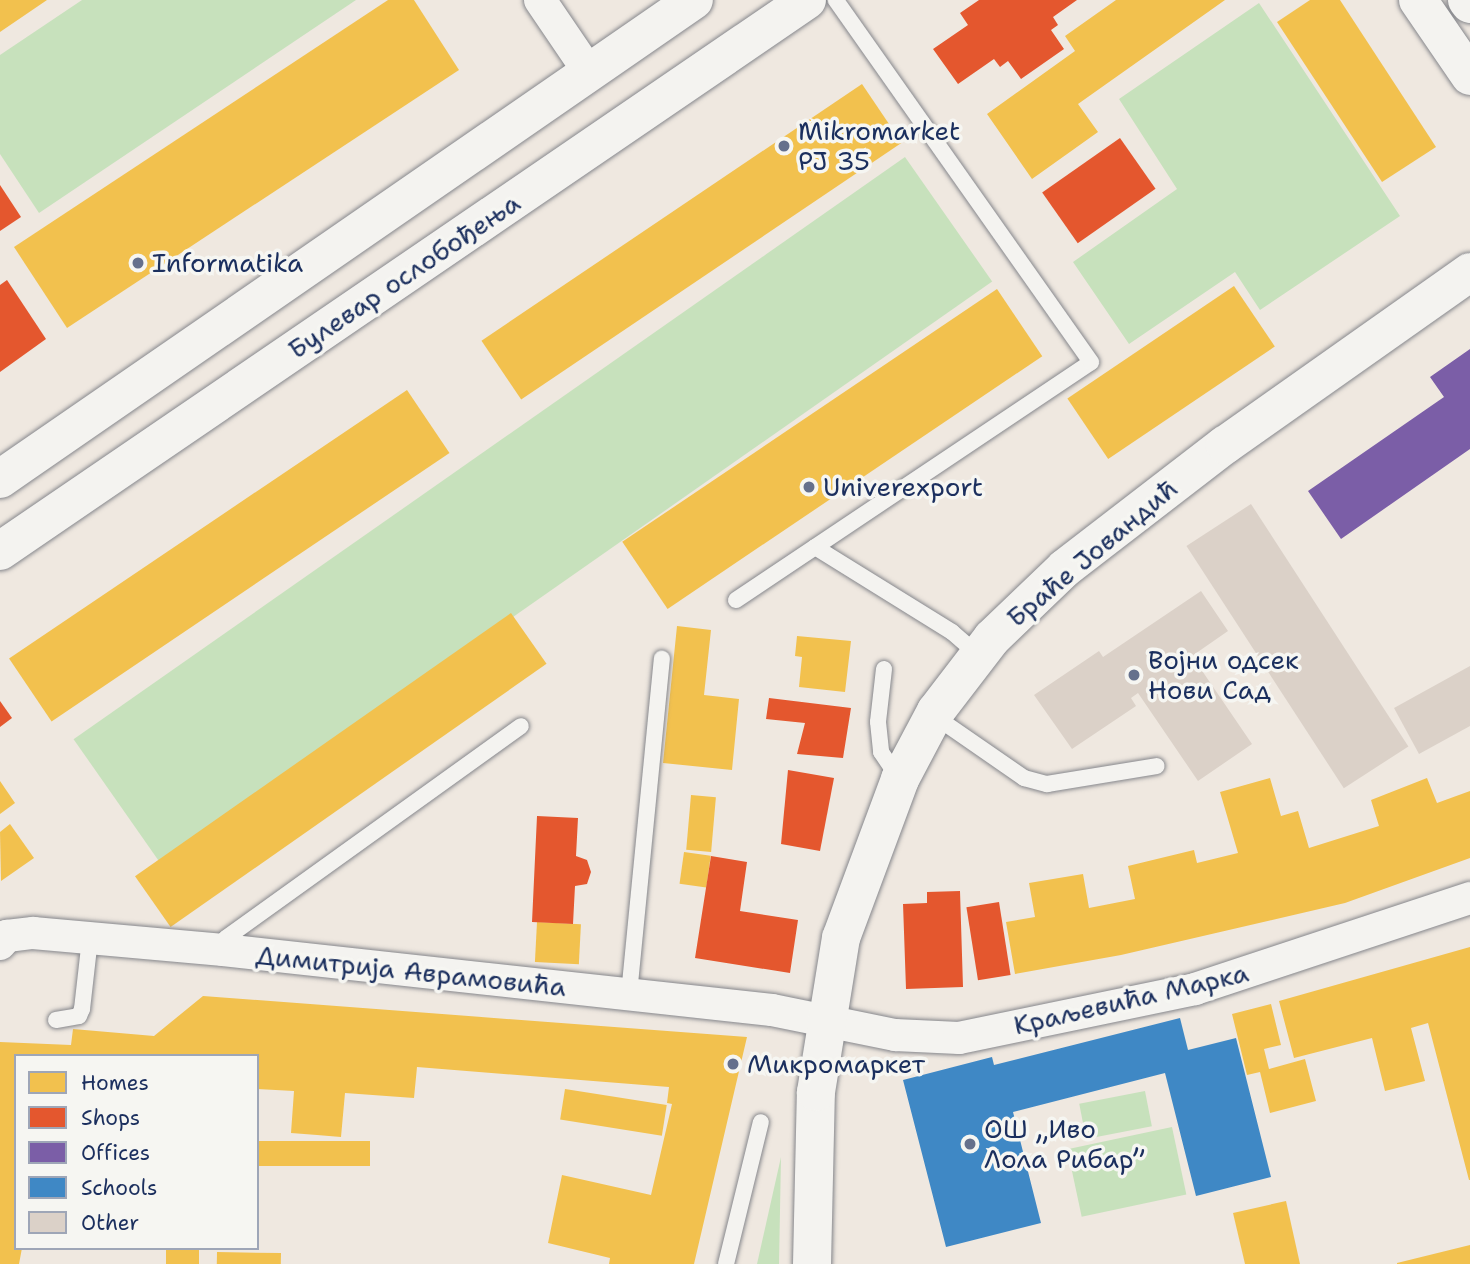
<!DOCTYPE html>
<meta charset="utf-8">
<style>
body{margin:0}
#map{position:relative;width:1470px;height:1264px;overflow:hidden;background:#efe8e0;font-family:"Shantell Sans",sans-serif}
div>[style]{position:absolute}
[style*='--x']{left:calc(var(--x)*1px);top:calc(var(--y)*1px);width:calc(var(--w)*1px);rotate:calc(var(--a)*1deg)}
.green>*{inset:0;background:#c7e1bc;transform-origin:0 0}
.homes>*{inset:0;background:#f2c14e;transform-origin:0 0}
.shops>*{inset:0;background:#e4572e;transform-origin:0 0}
.offices>*{inset:0;background:#7b5ea7}
.schools>*{inset:0;background:#3f88c5}
.building>*{inset:0;background:#dbd1c8;transform-origin:0 0}
.roads{filter:drop-shadow(0 0 2px #86878c) drop-shadow(0 0 2px #86878c)}
.service>*{height:16px;margin:-8px;padding:0 8px;transform-origin:8px;border-radius:8px;background:#f4f3f0}
.minor>*{height:32px;margin:-16px;padding:0 16px;transform-origin:16px;border-radius:16px;background:#f4f3f0}
.tertiary>*{height:38px;margin:-19px;padding:0 19px;transform-origin:19px;border-radius:19px;background:#f4f3f0}
.secondary>*{height:38px;margin:-19px;padding:0 19px;transform-origin:19px;border-radius:19px;background:#f4f3f0}
.dots>*{width:19px;height:19px;translate:-50% -50%;box-sizing:border-box;border:4px solid #f6f6f2;border-radius:50%}
span{translate:-50% -50%;white-space:nowrap;text-align:center;line-height:1.15;-webkit-text-stroke:7px #f6f6f2;paint-order:stroke}
.poi-label{font-size:26px;color:#1b2f5e}
.left{translate:0 -50%;text-align:left}
.street-label{font-size:26px;color:#1b2f5e}
.legend{position:absolute;left:14px;top:1054px;width:245px;height:196px;box-sizing:border-box;background:#f6f6f2;border:2px solid #9ea6b7;margin:0;padding:9px 12px;list-style:none;font-size:21px;color:#1b2f5e}
.legend li{display:flex;align-items:center;gap:14px;height:35px}
.legend b{width:35px;border:2px solid #9ea6b7}
</style>
<div id="map">
<div class="green">
<i style="clip-path:polygon(82px 0,356px 0,39px 213px,0 154px,0 55px)"></i>
<i style="clip-path:polygon(1259px 3px,1400px 216px,1260px 310px,1235px 272px,1129px 344px,1073px 262px,1177px 189px,1119px 99px)"></i>
<i style="left:905px;top:157px;width:152px;height:1015px;rotate:55deg"></i>
<i style="left:1145px;top:1091px;width:36px;height:67px;rotate:79deg"></i>
<i style="left:1172px;top:1127px;width:69px;height:107px;rotate:78deg"></i>
<i style="clip-path:polygon(781px 1157px,779px 1264px,757px 1264px)"></i>
</div>
<div class="homes">
<i style="clip-path:polygon(0 0,47px 0,0 32px)"></i>
<i style="clip-path:polygon(388px 0,414px 0,459px 70px,67px 328px,14px 247px)"></i>
<i style="clip-path:polygon(1116px 0,1225px 0,1078px 104px,1098px 132px,1032px 179px,987px 114px,1075px 51px,1065px 36px)"></i>
<i style="clip-path:polygon(1310px 0,1340px 0,1436px 147px,1382px 182px,1277px 22px)"></i>
<i style="left:862px;top:84px;width:71px;height:459px;rotate:56deg"></i>
<i style="left:1234px;top:286px;width:73px;height:201px;rotate:56deg"></i>
<i style="left:997px;top:289px;width:81px;height:452px;rotate:56deg"></i>
<i style="left:407px;top:390px;width:76px;height:480px;rotate:56deg"></i>
<i style="left:511px;top:613px;width:62px;height:459px;rotate:55deg"></i>
<i style="clip-path:polygon(677px 626px,711px 630px,704px 695px,739px 699px,732px 770px,663px 763px)"></i>
<i style="clip-path:polygon(797px 636px,851px 641px,845px 692px,799px 687px,802px 657px,795px 656px)"></i>
<i style="clip-path:polygon(1270px 778px,1281px 816px,1298px 811px,1309px 848px,1379px 826px,1371px 800px,1427px 778px,1437px 803px,1470px 791px,1470px 858px,1345px 903px,1121px 955px,1015px 974px,1006px 922px,1035px 917px,1029px 883px,1083px 874px,1089px 908px,1135px 899px,1128px 866px,1194px 850px,1197px 863px,1238px 853px,1220px 792px)"></i>
<i style="clip-path:polygon(0 781px,15px 803px,0 814px)"></i>
<i style="left:691px;top:795px;width:25px;height:55px;rotate:5deg"></i>
<i style="clip-path:polygon(10px 824px,34px 858px,1px 881px,0 832px)"></i>
<i style="left:684px;top:852px;width:27px;height:32px;rotate:8deg"></i>
<i style="left:537px;top:922px;width:44px;height:40px;rotate:3deg"></i>
<i style="clip-path:polygon(1470px 947px,1470px 1180px,1469px 1180px,1428px 1023px,1411px 1028px,1425px 1081px,1385px 1091px,1372px 1038px,1294px 1058px,1279px 1001px)"></i>
<i style="clip-path:polygon(203px 996px,747px 1037px,694px 1264px,609px 1264px,610px 1258px,548px 1243px,562px 1175px,651px 1195px,672px 1104px,667px 1103px,669px 1087px,417px 1067px,414px 1098px,345px 1093px,341px 1137px,317px 1135px,291px 1133px,294px 1091px,257px 1089px,257px 1056px,16px 1056px,16px 1248px,22px 1248px,19px 1264px,0 1264px,0 1042px,71px 1045px,73px 1029px,154px 1036px)"></i>
<i style="clip-path:polygon(1271px 1004px,1281px 1045px,1264px 1049px,1269px 1069px,1305px 1059px,1316px 1101px,1270px 1113px,1260px 1072px,1247px 1075px,1232px 1014px)"></i>
<i style="left:565px;top:1089px;width:103px;height:31px;rotate:9deg"></i>
<i style="left:257px;top:1141px;width:113px;height:25px"></i>
<i style="clip-path:polygon(1286px 1201px,1300px 1264px,1245px 1264px,1233px 1213px)"></i>
<i style="clip-path:polygon(1470px 1245px,1470px 1264px,1397px 1264px,1397px 1263px)"></i>
<i style="left:166px;top:1248px;width:33px;height:16px"></i>
<i style="left:217px;top:1252px;width:64px;height:12px;rotate:1deg"></i>
</div>
<div class="shops">
<i style="clip-path:polygon(979px 0,1077px 0,1053px 17px,1058px 25px,1051px 30px,1064px 49px,1021px 79px,1008px 61px,1000px 67px,994px 59px,958px 84px,933px 49px,968px 25px,960px 13px)"></i>
<i style="left:1120px;top:138px;width:62px;height:95px;rotate:55deg"></i>
<i style="clip-path:polygon(0 185px,21px 217px,0 231px)"></i>
<i style="clip-path:polygon(7px 280px,46px 339px,0 372px,0 285px)"></i>
<i style="clip-path:polygon(769px 698px,851px 708px,843px 758px,797px 754px,805px 723px,766px 719px)"></i>
<i style="clip-path:polygon(0 701px,12px 718px,0 727px)"></i>
<i style="clip-path:polygon(788px 770px,834px 778px,820px 851px,781px 844px)"></i>
<i style="clip-path:polygon(537px 816px,578px 818px,576px 856px,587px 860px,591px 872px,587px 884px,575px 886px,573px 924px,532px 922px)"></i>
<i style="clip-path:polygon(711px 856px,747px 862px,740px 911px,798px 920px,790px 973px,695px 958px)"></i>
<i style="clip-path:polygon(960px 891px,963px 987px,906px 989px,903px 904px,927px 903px,927px 892px)"></i>
<i style="left:999px;top:902px;width:74px;height:33px;rotate:81deg"></i>
</div>
<div class="offices">
<i style="clip-path:polygon(1470px 349px,1470px 449px,1341px 539px,1308px 491px,1444px 397px,1430px 377px)"></i>
</div>
<div class="schools">
<i style="clip-path:polygon(1180px 1018px,1188px 1050px,1236px 1038px,1271px 1177px,1196px 1196px,1165px 1073px,1013px 1112px,1041px 1223px,946px 1247px,903px 1080px,992px 1057px,994px 1065px)"></i>
</div>
<div class="building">
<i style="left:1251px;top:504px;width:289px;height:77px;rotate:57deg"></i>
<i style="clip-path:polygon(1201px 591px,1228px 631px,1192px 656px,1252px 744px,1198px 781px,1138px 693px,1131px 698px,1136px 706px,1072px 749px,1034px 695px,1099px 651px,1103px 657px)"></i>
<i style="clip-path:polygon(1470px 666px,1470px 726px,1419px 754px,1394px 708px)"></i>
</div>
<div class="roads">
<div class="service">
<i style="--x:815;--y:547;--w:161;--a:31.8"></i>
<i style="--x:952;--y:632;--w:35;--a:41"></i>
<i style="--x:736;--y:600;--w:427;--a:-33.8"></i>
<i style="--x:1091;--y:362;--w:443;--a:-125.2"></i>
<i style="--x:884;--y:669;--w:53;--a:96.5"></i>
<i style="--x:878;--y:722;--w:30;--a:84"></i>
<i style="--x:881;--y:752;--w:30;--a:56"></i>
<i style="--x:933;--y:715;--w:111;--a:34.7"></i>
<i style="--x:1024;--y:778;--w:24;--a:15"></i>
<i style="--x:1047;--y:784;--w:111;--a:-9.3"></i>
<i style="--x:223;--y:950;--w:12;--a:-76"></i>
<i style="--x:226;--y:938;--w:363;--a:-35.7"></i>
<i style="--x:629;--y:994;--w:337;--a:-84.4"></i>
<i style="--x:56;--y:1020;--w:23;--a:-10"></i>
<i style="--x:79;--y:1016;--w:8;--a:-67"></i>
<i style="--x:82;--y:1009;--w:70;--a:-83.5"></i>
<i style="--x:726;--y:1264;--w:146;--a:-76.2"></i>
</div>
<div class="minor">
<i style="--x:540;--y:0;--w:87;--a:55.8"></i>
<i style="--x:0;--y:944;--w:11;--a:-49"></i>
<i style="--x:7;--y:936;--w:26;--a:-7"></i>
<i style="--x:33;--y:933;--w:191;--a:5.1"></i>
<i style="--x:223;--y:950;--w:552;--a:6.24"></i>
<i style="--x:772;--y:1010;--w:126;--a:11.5"></i>
<i style="--x:895;--y:1035;--w:64;--a:2.7"></i>
<i style="--x:959;--y:1038;--w:241;--a:-11.7"></i>
<i style="--x:1195;--y:989;--w:290;--a:-18.3"></i>
</div>
<div class="tertiary">
<i style="--x:1418;--y:0;--w:92;--a:55.6"></i>
<i style="--x:1467;--y:0;--w:5;--a:53"></i>
<i style="--x:812;--y:1264;--w:172;--a:-88.7"></i>
<i style="--x:816;--y:1092;--w:156;--a:-80.8"></i>
<i style="--x:841;--y:938;--w:170;--a:-69.6"></i>
<i style="--x:900;--y:779;--w:77;--a:-62.1"></i>
<i style="--x:936;--y:711;--w:92;--a:-52.5"></i>
<i style="--x:992;--y:638;--w:101;--a:-43.8"></i>
<i style="--x:1065;--y:568;--w:202;--a:-37.6"></i>
<i style="--x:1225;--y:445;--w:300;--a:-35.2"></i>
</div>
<div class="secondary">
<i style="--x:0;--y:479;--w:843;--a:-34.61"></i>
<i style="--x:0;--y:551;--w:977;--a:-34.32"></i>
</div>
</div>
<div class="dots">
<i style="left:784px;top:146px;background:#65708c"></i>
<i style="left:138px;top:263px;background:#65708c"></i>
<i style="left:809px;top:487px;background:#65708c"></i>
<i style="left:1134px;top:675px;background:#65708c"></i>
<i style="left:733px;top:1064px;background:#65708c"></i>
<i style="left:970px;top:1144px;background:#65708c"></i>
</div>
<div class="poi-label">
<span class="left" style="left:798px;top:146px">Mikromarket<br>PJ 35</span>
<span class="left" style="left:152px;top:263px">Informatika</span>
<span class="left" style="left:823px;top:487px">Univerexport</span>
<span class="left" style="left:1148px;top:675px">Војни одсек<br>Нови Сад</span>
<span class="left" style="left:747px;top:1064px">Микромаркет</span>
<span class="left" style="left:984px;top:1144px">ОШ „Иво<br>Лола Рибар”</span>
</div>
<div class="street-label">
<span style="left:404px;top:276px;rotate:-34deg">Булевар ослобођења</span>
<span style="left:1092px;top:553px;rotate:-40deg">Браће Јовандић</span>
<span style="left:411px;top:971px;rotate:6deg">Димитрија Аврамовића</span>
<span style="left:1131px;top:999px;rotate:-13deg">Краљевића Марка</span>
</div>
<ul class="legend">
<li><b style="height:19px;background:#f2c14e"></b>Homes</li>
<li><b style="height:19px;background:#e4572e"></b>Shops</li>
<li><b style="height:19px;background:#7b5ea7"></b>Offices</li>
<li><b style="height:19px;background:#3f88c5"></b>Schools</li>
<li><b style="height:19px;background:#dbd1c8"></b>Other</li>
</ul>
</div>
